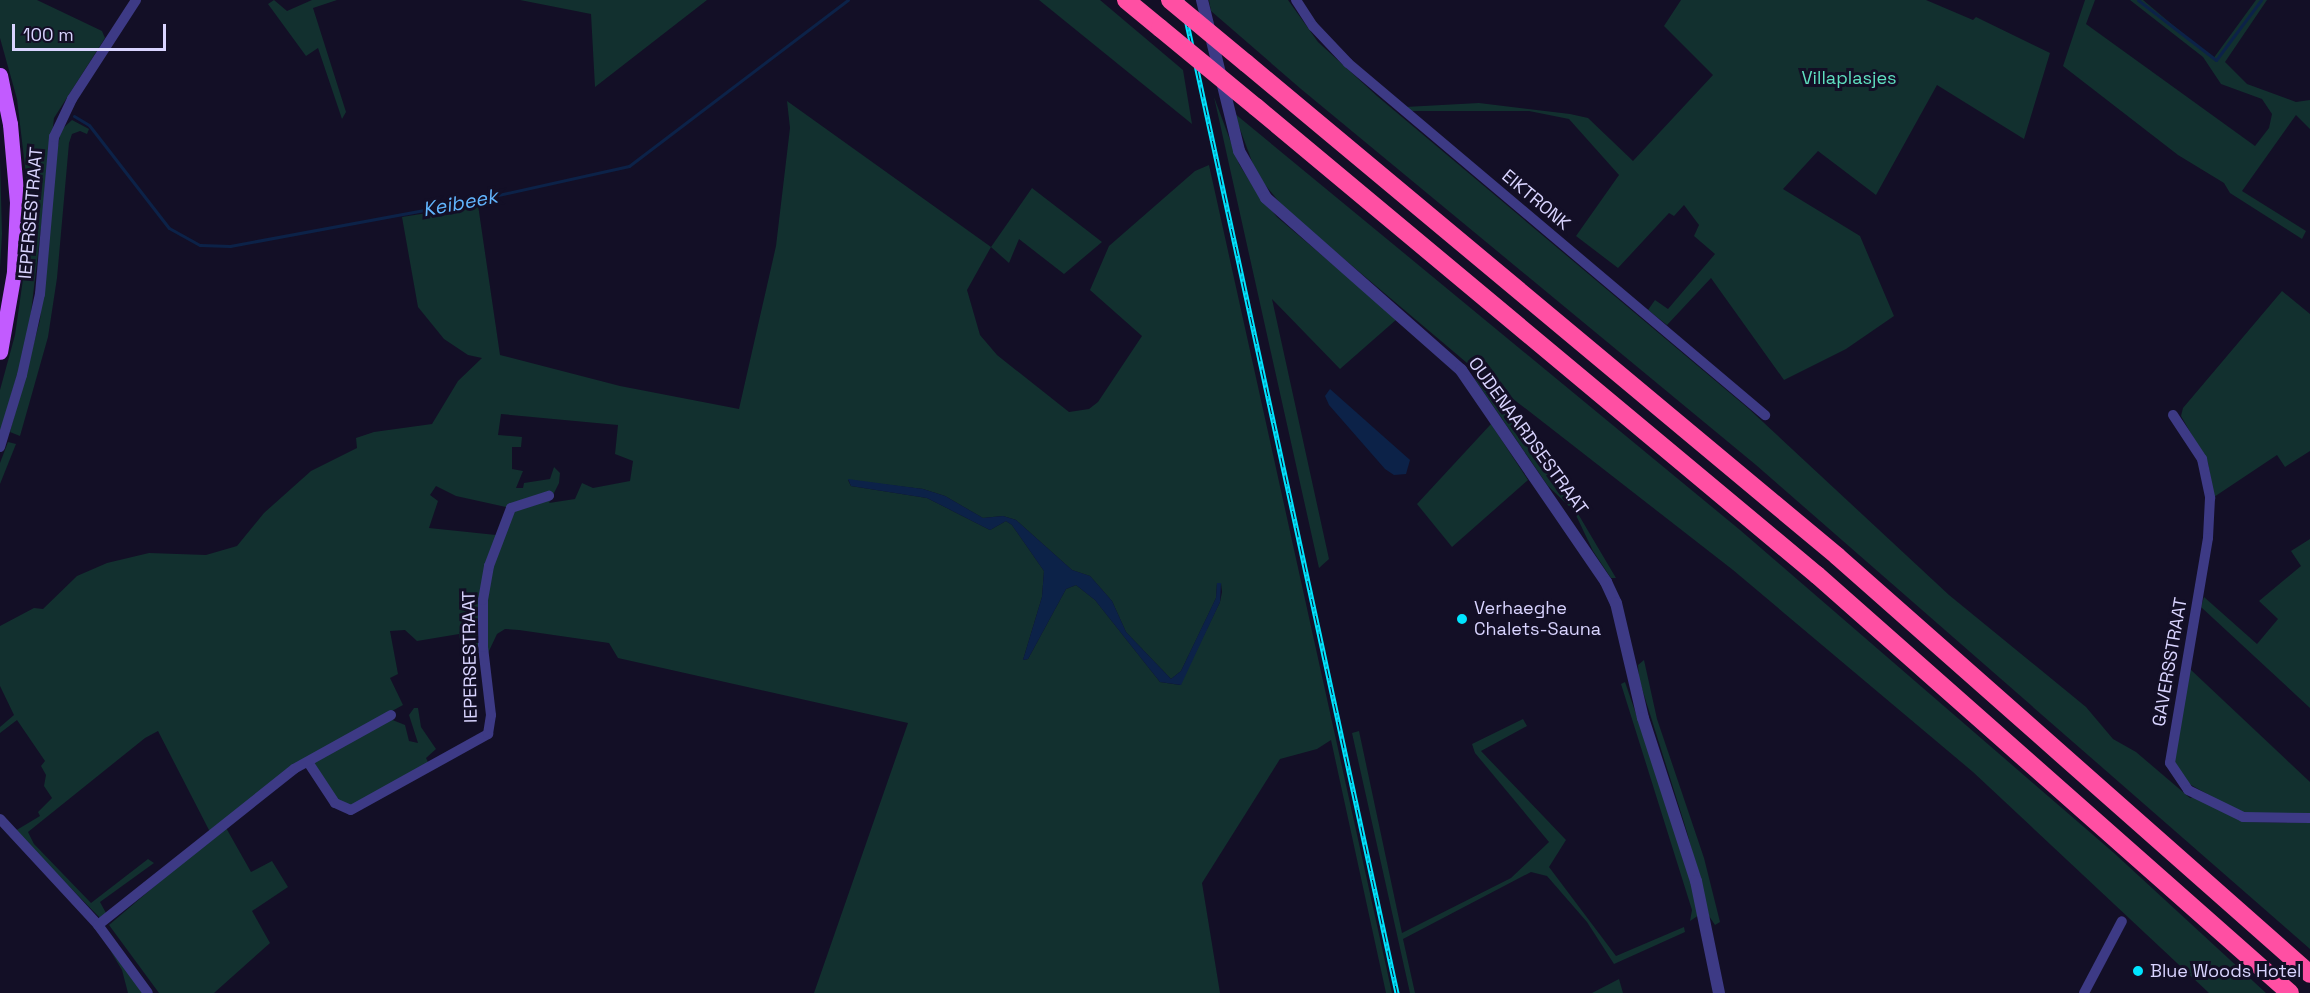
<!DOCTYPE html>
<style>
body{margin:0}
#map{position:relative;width:2310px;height:993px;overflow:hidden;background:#130f26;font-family:"Space Grotesk",sans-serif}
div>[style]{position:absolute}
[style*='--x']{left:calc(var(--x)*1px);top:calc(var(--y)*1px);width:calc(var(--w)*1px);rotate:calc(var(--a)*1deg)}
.green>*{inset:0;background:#12302f}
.water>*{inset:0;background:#0c2248}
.stream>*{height:3px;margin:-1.5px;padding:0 1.5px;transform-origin:1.5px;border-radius:1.5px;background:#0c2248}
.minor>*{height:10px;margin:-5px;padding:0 5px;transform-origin:5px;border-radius:5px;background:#3d3a85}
.tertiary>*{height:12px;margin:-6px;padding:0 6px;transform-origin:6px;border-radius:6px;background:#3d3a85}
.primary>*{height:15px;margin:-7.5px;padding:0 7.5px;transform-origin:7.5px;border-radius:7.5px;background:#c25bff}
.motorway>*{height:18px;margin:-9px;padding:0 9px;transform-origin:9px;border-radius:9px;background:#ff4fa3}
.rail>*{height:5px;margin-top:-2.5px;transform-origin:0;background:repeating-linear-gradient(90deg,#130f26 0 9px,#00e5ff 0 18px);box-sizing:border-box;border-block:2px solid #00e5ff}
.motorway-bridge>*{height:18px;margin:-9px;padding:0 9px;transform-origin:9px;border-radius:9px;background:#ff4fa3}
.dots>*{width:16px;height:16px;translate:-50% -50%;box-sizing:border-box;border:3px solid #130f26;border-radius:50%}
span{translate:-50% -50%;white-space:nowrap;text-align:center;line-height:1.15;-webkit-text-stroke:6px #130f26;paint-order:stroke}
.park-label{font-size:18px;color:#5fe0c0}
.street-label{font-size:18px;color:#d9d4ff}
.poi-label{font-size:18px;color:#d9d4ff}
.left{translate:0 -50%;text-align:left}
.water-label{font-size:20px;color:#62b6ff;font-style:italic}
.scale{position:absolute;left:12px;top:24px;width:154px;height:27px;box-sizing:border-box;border:3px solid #d9d4ff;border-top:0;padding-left:8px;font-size:18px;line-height:21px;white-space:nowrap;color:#d9d4ff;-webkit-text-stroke:4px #130f26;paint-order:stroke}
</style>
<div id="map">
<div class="green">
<i style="clip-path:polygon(0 0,37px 0,102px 31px,105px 38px,54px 118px,28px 338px,0 433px,0 390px,15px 335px,26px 258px,28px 192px,17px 99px,0 38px)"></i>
<i style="clip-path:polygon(274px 0,287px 11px,312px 0,337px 0,313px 8px,346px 112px,342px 119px,318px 48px,306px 56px,268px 4px)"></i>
<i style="clip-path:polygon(520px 0,707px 0,595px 87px,591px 14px)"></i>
<i style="clip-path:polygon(1039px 0,1100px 0,1183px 70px,1192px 124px)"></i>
<i style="clip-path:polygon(1209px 0,1288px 0,1318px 42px,1377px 96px,1749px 409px,1949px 595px,2086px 707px,2113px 739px,2136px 752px,2190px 798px,2195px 797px,2248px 822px,2310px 823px,2310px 949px,1756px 465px,1301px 89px,1211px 11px)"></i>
<i style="clip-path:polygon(1681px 0,1926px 0,1973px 20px,1976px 17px,2050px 53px,2024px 139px,1937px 85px,1876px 195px,1818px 151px,1783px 189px,1860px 236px,1894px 316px,1846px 349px,1784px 380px,1711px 278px,1667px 325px,1648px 310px,1655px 300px,1668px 309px,1715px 254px,1694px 236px,1699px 225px,1684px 205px,1674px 216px,1669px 213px,1618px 268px,1576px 236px,1619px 175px,1569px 119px,1529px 111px,1410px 111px,1405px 107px,1479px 103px,1570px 114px,1588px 118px,1633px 161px,1713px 75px,1664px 26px)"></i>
<i style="clip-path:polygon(2085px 0,2095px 0,2086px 24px,2255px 146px,2269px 128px,2272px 114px,2262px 99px,2221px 84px,2203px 57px,2130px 0,2143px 0,2213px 59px,2256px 0,2267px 0,2225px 62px,2247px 84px,2296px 102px,2310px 100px,2310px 129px,2296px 115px,2242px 191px,2306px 231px,2302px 239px,2230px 193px,2224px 183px,2178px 155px,2063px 66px)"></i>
<i style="clip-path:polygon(1214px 97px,1239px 164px,1259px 196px,1277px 217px,1397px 319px,1340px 369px,1272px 299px,1329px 559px,1319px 568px)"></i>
<i style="clip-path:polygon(evenodd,787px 101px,991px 247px,1032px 188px,1102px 242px,1064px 274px,1019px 239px,1009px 263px,991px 247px,967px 290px,980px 335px,997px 355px,1069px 412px,1089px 409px,1098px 402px,1142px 336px,1090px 290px,1109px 246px,1195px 171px,1209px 165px,1392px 993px,1386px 993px,1331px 740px,1317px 749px,1280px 759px,1202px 883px,1220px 993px,814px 993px,908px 723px,618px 658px,609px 643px,519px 630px,505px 629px,497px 634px,488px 653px,489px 671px,485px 598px,502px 537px,513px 513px,513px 503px,506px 507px,456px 496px,436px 486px,430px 495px,438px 501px,429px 528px,496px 535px,479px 603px,480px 652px,463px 656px,459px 634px,417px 641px,405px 630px,390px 631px,398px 674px,390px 678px,403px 705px,294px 765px,210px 832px,158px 731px,145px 738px,28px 832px,34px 844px,91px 903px,148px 859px,154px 863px,100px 902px,106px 913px,100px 918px,15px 831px,40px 816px,38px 812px,52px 798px,44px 786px,46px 775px,41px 766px,45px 761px,17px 720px,0 733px,0 727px,14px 715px,0 686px,0 626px,34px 608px,43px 609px,77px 576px,107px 563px,149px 553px,206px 555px,237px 546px,264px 513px,311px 471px,357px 448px,356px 438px,374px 432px,432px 424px,458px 381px,482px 358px,468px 355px,444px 339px,418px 307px,402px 217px,478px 205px,500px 355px,620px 386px,739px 409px,776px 246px,790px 128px,787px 101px,501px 414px,618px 425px,615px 454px,633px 461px,630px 481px,593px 488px,582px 483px,575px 499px,549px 503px,559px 483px,560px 473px,554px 467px,550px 479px,524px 483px,523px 488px,516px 488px,523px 471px,512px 469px,512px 447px,521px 447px,522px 437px,498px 435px,501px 414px,787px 101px,848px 480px,923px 489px,945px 496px,983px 518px,1003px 516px,1016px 520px,1072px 570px,1090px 576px,1112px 601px,1126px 632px,1171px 679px,1181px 671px,1195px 642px,1216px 598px,1217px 583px,1221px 583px,1222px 592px,1220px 602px,1180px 685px,1160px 682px,1095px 600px,1076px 585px,1066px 589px,1028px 659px,1023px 660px,1042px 597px,1044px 571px,1012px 525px,1006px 521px,990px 530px,927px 498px,851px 486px,848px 480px)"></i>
<i style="clip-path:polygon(1234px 113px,1740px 530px,2114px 853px,2266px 993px,2209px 993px,1973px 772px,1733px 570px,1467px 363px,1285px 209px,1257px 175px)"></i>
<i style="clip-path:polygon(72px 120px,89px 129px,87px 134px,80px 131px,72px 134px,69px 143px,57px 278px,48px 337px,20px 436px,10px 432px,40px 320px,55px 161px,61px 130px)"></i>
<i style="clip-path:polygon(0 160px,2px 234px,0 268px)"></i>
<i style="clip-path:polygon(2282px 291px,2310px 314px,2310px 451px,2285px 467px,2277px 455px,2214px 497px,2208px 463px,2181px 416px,2183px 408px)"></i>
<i style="clip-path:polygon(1474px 378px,1496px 394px,1558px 480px,1616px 578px,1611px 578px,1593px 551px,1574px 511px,1548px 486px)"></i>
<i style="clip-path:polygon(1491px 424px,1528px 480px,1452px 547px,1417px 504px)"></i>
<i style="clip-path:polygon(8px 442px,16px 444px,0 484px,0 463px)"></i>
<i style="clip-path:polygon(2310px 539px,2310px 708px,2201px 607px,2204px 597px,2257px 644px,2278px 619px,2259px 601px,2301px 566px,2291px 551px)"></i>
<i style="clip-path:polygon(1644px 660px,1657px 719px,1704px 858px,1720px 922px,1715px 925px,1709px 916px,1687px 832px,1639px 679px,1638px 665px)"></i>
<i style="clip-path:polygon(2190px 669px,2310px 782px,2310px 815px,2252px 815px,2236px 810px,2191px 785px,2176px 770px,2174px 757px)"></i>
<i style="clip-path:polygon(1625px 682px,1681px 845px,1699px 915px,1690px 921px,1692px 910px,1621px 684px)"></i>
<i style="clip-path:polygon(414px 708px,418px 708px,421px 727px,436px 749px,426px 758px,429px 764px,352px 807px,339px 803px,313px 761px,390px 719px,405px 725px,409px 741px,418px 743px,409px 715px)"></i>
<i style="clip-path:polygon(1523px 719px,1527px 726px,1481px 751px,1566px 840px,1549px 867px,1616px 956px,1684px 927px,1685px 932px,1614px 964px,1587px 922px,1547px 876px,1531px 872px,1403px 939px,1415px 993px,1410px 993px,1352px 733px,1359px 731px,1402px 933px,1511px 878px,1549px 842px,1475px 753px,1472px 744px)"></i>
<i style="clip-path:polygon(225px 826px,251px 872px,272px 861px,288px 887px,252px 911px,270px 943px,214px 993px,159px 993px,109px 925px)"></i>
<i style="clip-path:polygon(110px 950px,144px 993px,128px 993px,122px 970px)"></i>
<i style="clip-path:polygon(1619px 979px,1623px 993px,1592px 993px)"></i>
</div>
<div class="water">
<i style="clip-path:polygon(1330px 389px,1410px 460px,1406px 474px,1394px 475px,1385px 469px,1329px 405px,1325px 396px)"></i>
<i style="clip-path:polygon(848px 479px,923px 489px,945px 496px,983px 518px,1003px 516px,1016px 520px,1072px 570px,1090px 576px,1112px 601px,1126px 632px,1171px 679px,1181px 671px,1216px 598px,1217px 583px,1221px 583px,1220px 602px,1181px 685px,1160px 682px,1095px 600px,1076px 585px,1066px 589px,1028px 659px,1023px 660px,1042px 597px,1044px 571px,1012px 525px,1006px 521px,990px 530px,927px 498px,851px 486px)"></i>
</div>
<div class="stream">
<i style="--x:2138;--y:0;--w:98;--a:37.6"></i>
<i style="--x:2216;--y:60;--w:75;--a:-53.1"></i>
<i style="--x:74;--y:116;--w:17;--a:31"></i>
<i style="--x:89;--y:125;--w:130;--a:52.2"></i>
<i style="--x:169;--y:228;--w:35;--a:29"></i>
<i style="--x:200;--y:245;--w:30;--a:2"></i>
<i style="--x:230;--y:246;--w:236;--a:-10.5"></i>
<i style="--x:462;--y:203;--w:171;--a:-12.5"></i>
<i style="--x:629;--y:166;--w:275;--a:-37.2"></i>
</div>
<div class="minor">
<i style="--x:1296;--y:0;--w:31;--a:57"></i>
<i style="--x:1313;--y:26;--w:51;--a:46.6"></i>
<i style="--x:1348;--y:63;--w:546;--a:40.17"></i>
<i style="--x:2173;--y:415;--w:53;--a:56.6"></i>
<i style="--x:2202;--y:459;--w:40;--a:78"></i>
<i style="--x:2210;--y:498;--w:40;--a:92.9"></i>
<i style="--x:2208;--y:538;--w:228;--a:99.6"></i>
<i style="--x:2170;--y:763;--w:32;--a:56"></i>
<i style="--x:2188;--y:790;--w:61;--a:26.1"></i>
<i style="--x:2243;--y:817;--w:67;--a:0.9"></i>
<i style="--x:0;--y:447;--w:75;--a:-73"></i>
<i style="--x:22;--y:375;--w:83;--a:-77.5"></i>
<i style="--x:40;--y:294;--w:158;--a:-84.9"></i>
<i style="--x:54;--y:137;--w:42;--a:-64.7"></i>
<i style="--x:72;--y:99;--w:118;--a:-57.1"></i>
<i style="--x:308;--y:762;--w:49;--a:56.6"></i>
<i style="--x:335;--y:803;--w:17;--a:24"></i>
<i style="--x:351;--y:810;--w:157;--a:-29"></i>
<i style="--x:488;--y:734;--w:19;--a:-81"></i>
<i style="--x:491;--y:715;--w:68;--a:-96.7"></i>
<i style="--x:483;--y:647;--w:47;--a:-90"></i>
<i style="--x:483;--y:600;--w:35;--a:-80"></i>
<i style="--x:489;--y:566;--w:62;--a:-69.2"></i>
<i style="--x:511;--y:508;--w:40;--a:-18"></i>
<i style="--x:0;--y:819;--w:144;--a:47.2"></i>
<i style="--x:98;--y:925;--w:84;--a:53.7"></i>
<i style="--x:98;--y:925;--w:251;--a:-38.5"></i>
<i style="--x:294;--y:769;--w:111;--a:-29.1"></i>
<i style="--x:2084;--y:993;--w:81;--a:-62.2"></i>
</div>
<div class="tertiary">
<i style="--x:1202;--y:0;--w:155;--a:76.2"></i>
<i style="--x:1239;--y:151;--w:54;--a:60.1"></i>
<i style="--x:1266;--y:198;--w:260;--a:41.4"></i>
<i style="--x:1461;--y:370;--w:257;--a:55.6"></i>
<i style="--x:1606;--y:582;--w:23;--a:65"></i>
<i style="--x:1616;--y:603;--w:118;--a:76.8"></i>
<i style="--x:1643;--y:718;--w:171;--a:72"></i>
<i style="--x:1696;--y:881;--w:114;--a:78.4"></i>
</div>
<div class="primary">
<i style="--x:0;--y:75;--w:50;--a:78.5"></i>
<i style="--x:10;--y:124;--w:78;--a:84.9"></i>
<i style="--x:17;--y:202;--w:70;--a:92.5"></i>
<i style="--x:14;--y:272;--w:81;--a:99.9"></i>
</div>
<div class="motorway">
<i style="--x:1126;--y:0;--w:44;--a:39.5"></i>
<i style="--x:1246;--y:63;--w:770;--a:39.83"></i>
<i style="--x:1837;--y:556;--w:631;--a:41.47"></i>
<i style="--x:1256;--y:107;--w:731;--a:39.84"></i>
<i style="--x:1817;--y:575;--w:631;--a:41.47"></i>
</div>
<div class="rail">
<i style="--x:1182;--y:0;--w:1016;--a:77.78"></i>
</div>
<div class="motorway-bridge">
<i style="--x:1170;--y:0;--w:99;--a:39.7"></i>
<i style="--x:1160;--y:28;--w:124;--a:39.5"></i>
</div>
<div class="dots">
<i style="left:1462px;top:619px;background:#00e5ff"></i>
<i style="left:2138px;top:971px;background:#00e5ff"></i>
</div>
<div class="park-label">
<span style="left:1849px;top:78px">Villaplasjes</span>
</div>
<div class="street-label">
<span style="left:1536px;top:200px;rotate:40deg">EIKTRONK</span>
<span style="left:31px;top:213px;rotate:-85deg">IEPERSESTRAAT</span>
<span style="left:1528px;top:436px;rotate:54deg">OUDENAARDSESTRAAT</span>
<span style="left:470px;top:657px;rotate:-91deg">IEPERSESTRAAT</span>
<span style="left:2170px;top:662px;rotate:-80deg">GAVERSSTRAAT</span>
</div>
<div class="poi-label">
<span class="left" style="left:1474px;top:619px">Verhaeghe<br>Chalets-Sauna</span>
<span class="left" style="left:2150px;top:971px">Blue Woods Hotel</span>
</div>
<div class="water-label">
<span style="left:460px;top:203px;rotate:-11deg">Keibeek</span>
</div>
<div class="scale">100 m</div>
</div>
